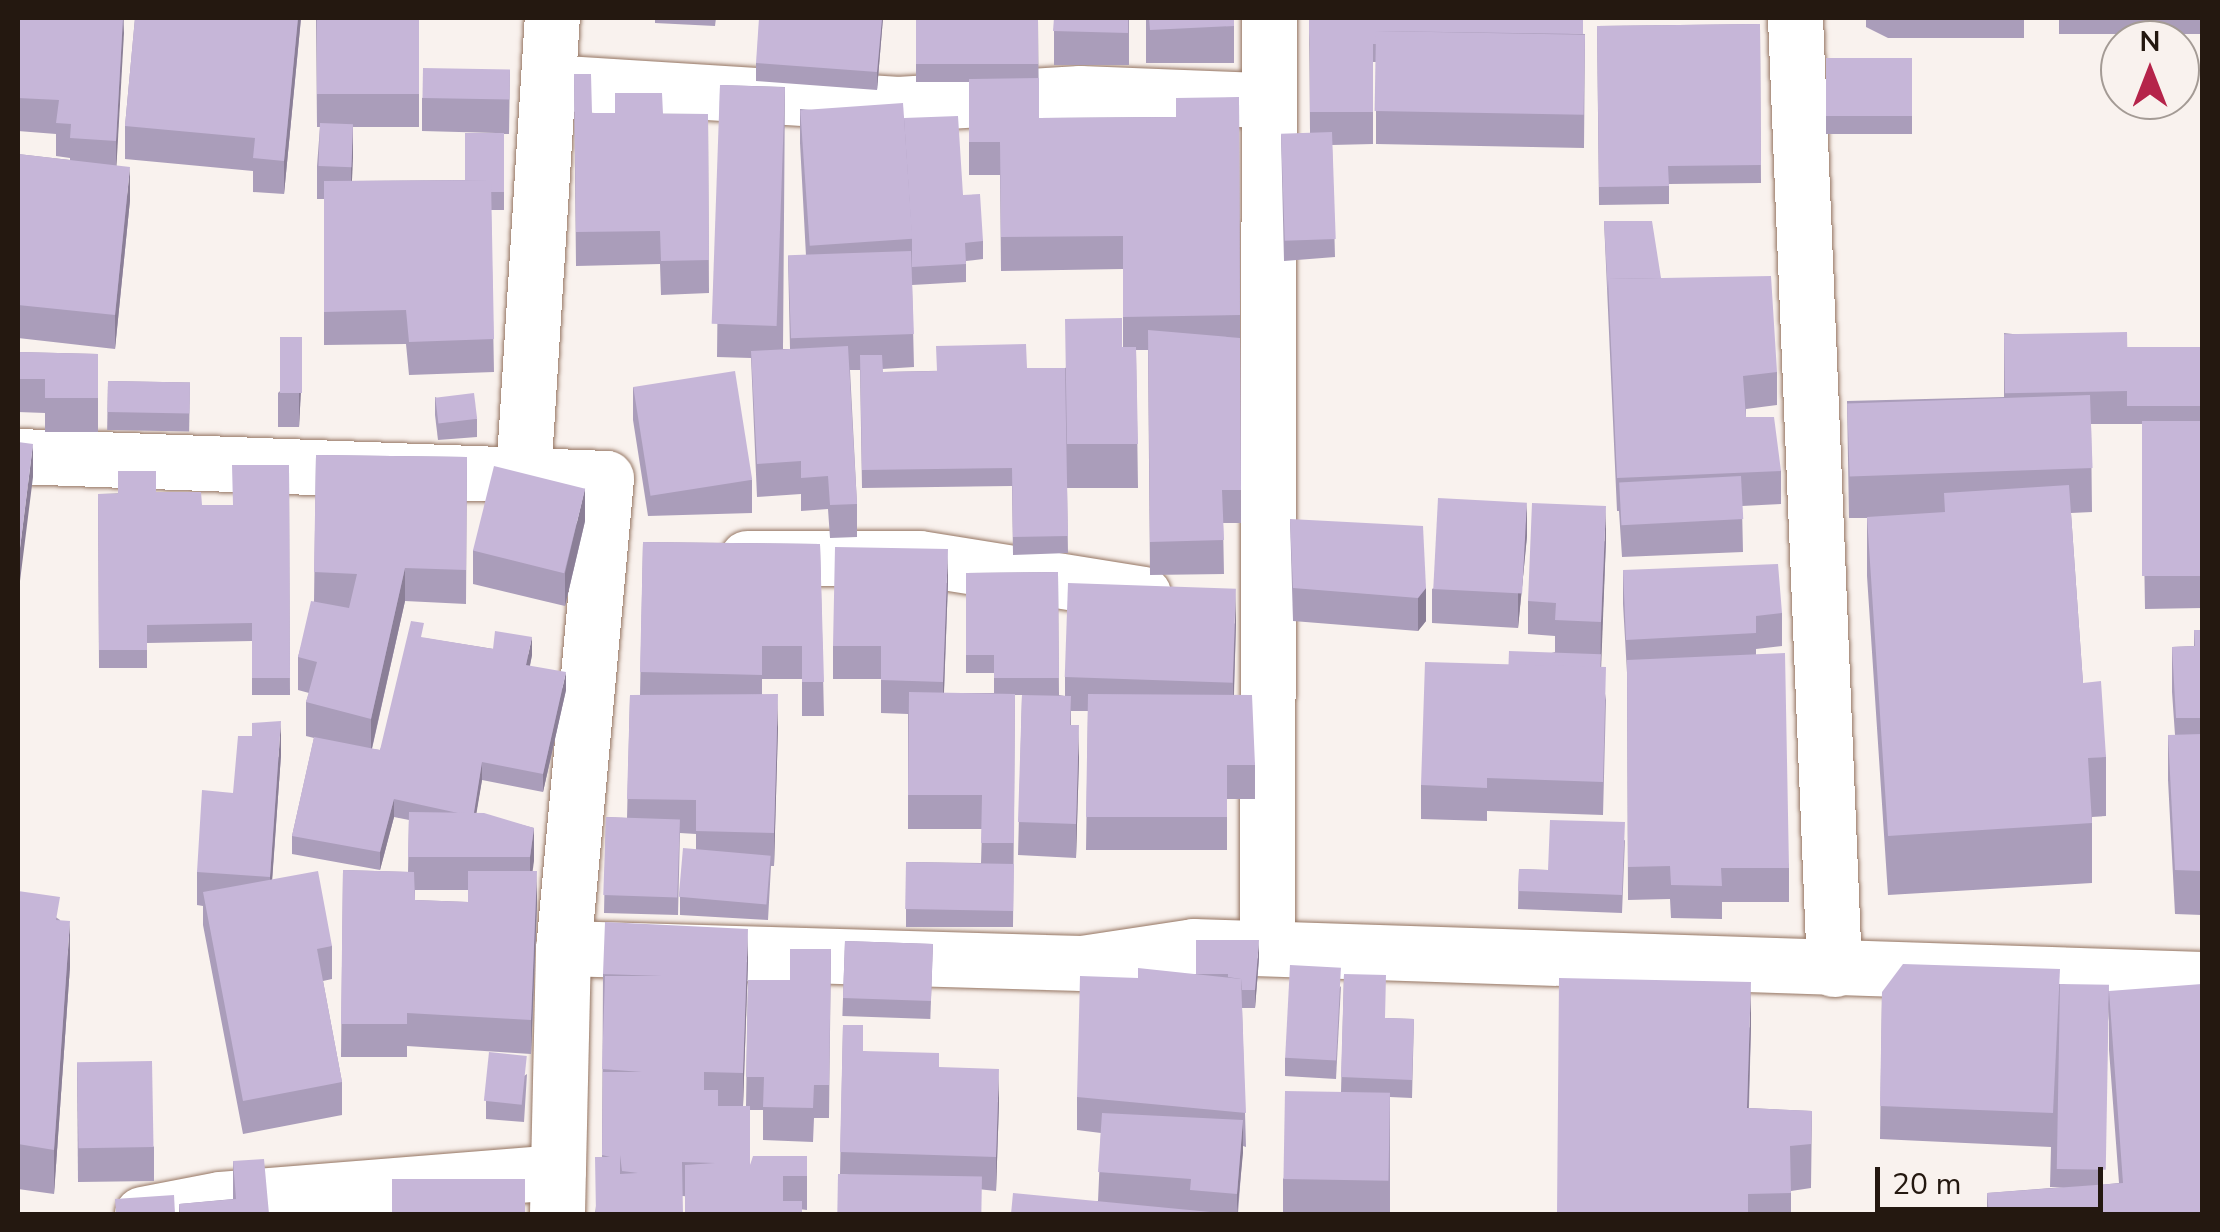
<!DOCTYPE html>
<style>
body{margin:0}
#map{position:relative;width:2220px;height:1232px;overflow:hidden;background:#f9f2ee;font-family:"Nunito Sans",sans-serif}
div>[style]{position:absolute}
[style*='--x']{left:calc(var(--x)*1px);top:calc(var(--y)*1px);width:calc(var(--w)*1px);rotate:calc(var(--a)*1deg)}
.roads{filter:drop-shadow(0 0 2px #957562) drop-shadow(0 0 2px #957562)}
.street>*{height:55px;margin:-27.5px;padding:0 27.5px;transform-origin:27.5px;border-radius:27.5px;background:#fff}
.wall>*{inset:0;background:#aa9dba;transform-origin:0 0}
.shaded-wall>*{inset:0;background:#8b7f97}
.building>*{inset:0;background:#c6b6d8;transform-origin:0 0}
span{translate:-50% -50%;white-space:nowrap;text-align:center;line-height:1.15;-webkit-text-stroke:8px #f9f2ee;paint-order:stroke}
.frame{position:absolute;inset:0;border:20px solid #241810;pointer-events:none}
.north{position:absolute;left:2100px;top:20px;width:100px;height:100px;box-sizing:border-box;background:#f9f2ee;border:2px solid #a49b95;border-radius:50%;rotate:0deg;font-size:28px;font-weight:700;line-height:40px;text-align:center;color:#241810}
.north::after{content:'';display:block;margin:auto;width:35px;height:45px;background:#b5244a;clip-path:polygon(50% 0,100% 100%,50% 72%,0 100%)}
.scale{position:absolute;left:1875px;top:1167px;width:228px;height:45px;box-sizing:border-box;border:5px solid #241810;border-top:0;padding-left:12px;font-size:30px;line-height:35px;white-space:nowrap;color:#241810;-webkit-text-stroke:8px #f9f2ee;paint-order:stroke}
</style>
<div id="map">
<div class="roads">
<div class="street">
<i style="--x:1795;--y:18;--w:952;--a:87.65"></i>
<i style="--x:548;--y:82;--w:351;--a:3.6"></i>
<i style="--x:898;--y:104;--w:182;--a:-3.5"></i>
<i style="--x:1080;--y:93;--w:186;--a:2.2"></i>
<i style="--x:18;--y:456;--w:588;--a:2.14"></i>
<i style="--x:606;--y:478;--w:472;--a:95.2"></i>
<i style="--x:563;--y:948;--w:266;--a:91.3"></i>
<i style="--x:523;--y:476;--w:459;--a:-86.4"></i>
<i style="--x:747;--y:558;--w:172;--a:0"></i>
<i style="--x:919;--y:558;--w:227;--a:9.1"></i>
<i style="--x:563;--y:948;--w:519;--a:1.66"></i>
<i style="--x:1082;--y:963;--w:112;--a:-8.7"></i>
<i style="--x:1193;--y:946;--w:1010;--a:1.87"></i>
<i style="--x:1267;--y:948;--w:930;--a:-89.88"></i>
<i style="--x:142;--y:1214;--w:79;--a:-10.9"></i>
<i style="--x:220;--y:1199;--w:339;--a:-4.6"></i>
</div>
</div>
<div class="wall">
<i style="clip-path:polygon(18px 18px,124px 18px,116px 165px,130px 200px,115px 349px,18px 338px,18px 154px,70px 160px,70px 158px,56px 156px,56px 134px,18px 131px)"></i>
<i style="clip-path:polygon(135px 18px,301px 18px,284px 194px,253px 192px,253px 171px,125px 159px,125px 126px)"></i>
<i style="clip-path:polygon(316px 18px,419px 18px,419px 127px,353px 127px,352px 181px,465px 180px,496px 133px,422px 131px,422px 98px,510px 70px,509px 134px,504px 134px,504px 210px,491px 210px,494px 372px,409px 375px,406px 344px,324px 345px,324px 199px,317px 199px,317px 166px,320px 127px,317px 127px)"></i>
<i style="clip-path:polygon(655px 18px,716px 18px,715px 26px,655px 23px)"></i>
<i style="clip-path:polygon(883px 18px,877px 90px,756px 81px,756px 63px)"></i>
<i style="clip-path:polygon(916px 18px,1038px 18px,1039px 118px,1176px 117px,1239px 97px,1241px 523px,1223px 523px,1224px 574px,1150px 575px,1148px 350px,1136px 350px,1138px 488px,1067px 488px,1068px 553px,1013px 555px,1012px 486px,862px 488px,860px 370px,850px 370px,857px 504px,857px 537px,830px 538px,828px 509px,801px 511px,801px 494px,757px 497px,751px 358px,717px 357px,720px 85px,785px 87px,783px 349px,790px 349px,788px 256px,806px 256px,800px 143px,800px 109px,904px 118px,963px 195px,983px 241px,983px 259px,966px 261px,966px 282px,912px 285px,914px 367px,882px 369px,883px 372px,1065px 368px,1123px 347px,1123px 269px,1001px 271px,1000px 175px,969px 175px,969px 82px,916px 82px)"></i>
<i style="left:1054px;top:18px;width:75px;height:47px"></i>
<i style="left:1146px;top:18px;width:88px;height:45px"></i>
<i style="clip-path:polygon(1309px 18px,1585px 34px,1584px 148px,1376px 144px,1376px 62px,1373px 62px,1373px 144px,1332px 145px,1335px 257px,1284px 261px,1281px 135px,1310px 133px)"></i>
<i style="clip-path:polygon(1866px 18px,2024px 18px,2024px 38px,1888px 38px,1866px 27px)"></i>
<i style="left:2059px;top:18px;width:143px;height:16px"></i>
<i style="clip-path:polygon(1760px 24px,1761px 183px,1669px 184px,1669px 204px,1599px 205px,1597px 26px)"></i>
<i style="left:1826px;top:58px;width:86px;height:76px"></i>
<i style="clip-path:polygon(574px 74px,592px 113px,708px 114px,709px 293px,661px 295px,660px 264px,576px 266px)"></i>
<i style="clip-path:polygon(1604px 221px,1661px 278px,1777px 372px,1777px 405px,1746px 409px,1746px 417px,1781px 471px,1781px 504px,1742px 506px,1743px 552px,1622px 557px,1619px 511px,1617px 511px)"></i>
<i style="clip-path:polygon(2004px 333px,2127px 347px,2202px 347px,2202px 608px,2145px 609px,2142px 424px,2091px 424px,2092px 512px,2071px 513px,2083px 683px,2106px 757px,2106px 816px,2092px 817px,2092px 883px,1888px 895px,1867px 576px,1867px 518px,1849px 518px,1847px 401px,2004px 397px)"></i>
<i style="clip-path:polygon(18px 352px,98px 354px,98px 432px,45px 432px,45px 413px,18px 412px)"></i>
<i style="clip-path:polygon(302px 370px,299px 427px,278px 427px,278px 393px)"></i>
<i style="left:108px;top:381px;width:82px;height:49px;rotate:1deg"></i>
<i style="clip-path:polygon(633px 387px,752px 480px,752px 513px,648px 516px,633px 420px)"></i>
<i style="clip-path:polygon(435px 397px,477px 419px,477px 437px,438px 440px,435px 415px)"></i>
<i style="clip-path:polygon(evenodd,316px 455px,467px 457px,466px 604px,405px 601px,372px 749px,380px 750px,424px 638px,532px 655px,530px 666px,566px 690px,543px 792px,482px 780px,476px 813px,534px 828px,532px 871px,537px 904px,531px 1054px,407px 1046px,407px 1057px,341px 1057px,343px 870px,408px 872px,409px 820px,394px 817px,380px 870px,292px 854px,292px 836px,314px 738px,306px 736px,306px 702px,309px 693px,298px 690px,298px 657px,314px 601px,316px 455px,415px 890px,468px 890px,468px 902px,415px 900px,415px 890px)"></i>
<i style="clip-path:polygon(289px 465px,290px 695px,252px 695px,252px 641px,147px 643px,147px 668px,99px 668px,98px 494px,156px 492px,202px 505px,233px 505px)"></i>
<i style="clip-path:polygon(1290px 519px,1426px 588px,1426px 621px,1418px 631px,1293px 621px)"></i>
<i style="clip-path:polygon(585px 521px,565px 606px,473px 584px,473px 550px)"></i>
<i style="clip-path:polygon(1527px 536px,1518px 628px,1432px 623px,1432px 589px)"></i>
<i style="clip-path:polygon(1606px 540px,1601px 655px,1601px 667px,1606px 700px,1603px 815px,1487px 811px,1487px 821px,1421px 819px,1421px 785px,1509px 665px,1555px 652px,1555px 636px,1528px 634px,1528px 601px)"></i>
<i style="clip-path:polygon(643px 542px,820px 544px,824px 716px,802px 716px,802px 679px,762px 679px,762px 694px,778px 727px,774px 866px,771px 866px,768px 920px,680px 915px,680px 897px,696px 849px,696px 834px,680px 833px,678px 915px,604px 913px,606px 817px,627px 818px,630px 695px,640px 695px)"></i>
<i style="clip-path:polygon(1623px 570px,1782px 613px,1782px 646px,1756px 649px,1756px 655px,1789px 868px,1789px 902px,1722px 902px,1722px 919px,1671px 918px,1670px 899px,1628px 900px,1627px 673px,1623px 604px)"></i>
<i style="clip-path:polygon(1058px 572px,1059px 695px,1065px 696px,1065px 677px,1236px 623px,1234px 695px,1255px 765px,1255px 799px,1227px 799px,1227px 850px,1086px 850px,1088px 711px,1071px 711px,1071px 725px,1079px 758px,1076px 858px,1018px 855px,1022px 695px,1015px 695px,1013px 927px,906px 927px,906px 862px,981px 863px,982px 829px,908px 829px,908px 714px,881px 713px,881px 679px,833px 679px,833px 646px,948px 582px,944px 693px,994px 693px,994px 673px,966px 673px,966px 573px)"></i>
<i style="clip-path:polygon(2194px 630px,2202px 630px,2202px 915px,2175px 914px,2168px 780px,2168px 735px,2175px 735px,2172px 692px,2172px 647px,2194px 646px)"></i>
<i style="clip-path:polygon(281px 755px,272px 880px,332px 946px,332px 979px,323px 981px,342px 1082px,342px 1115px,243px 1134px,203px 925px,203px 906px,197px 905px,197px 872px,233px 793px)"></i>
<i style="clip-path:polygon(1625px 840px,1622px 913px,1518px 909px,1519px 869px,1548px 870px)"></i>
<i style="clip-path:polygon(18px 891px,60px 920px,70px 966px,54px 1194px,18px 1189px)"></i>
<i style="left:845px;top:941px;width:88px;height:75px;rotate:2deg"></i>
<i style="clip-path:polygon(831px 949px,829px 1118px,814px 1118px,813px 1142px,763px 1140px,763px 1110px,750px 1110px,750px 1165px,807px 1156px,807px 1210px,683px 1196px,595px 1214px,602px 1157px,603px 974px,748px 962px,743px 1106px,746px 1106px,748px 980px,790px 980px)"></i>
<i style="clip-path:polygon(1259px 958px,1255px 1008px,1242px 1008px,1246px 1147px,1243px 1146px,1238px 1214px,1011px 1214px,1098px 1201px,1101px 1133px,1077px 1130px,1077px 1097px,1138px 978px,1196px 974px)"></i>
<i style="clip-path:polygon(1344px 974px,1385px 1018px,1414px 1019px,1412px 1098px,1390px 1097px,1390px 1214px,1336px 1214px,1283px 1212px,1283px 1179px,1341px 1092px)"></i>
<i style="clip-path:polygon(evenodd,2060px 984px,2109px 991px,2202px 1214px,1987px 1214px,1987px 1193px,2064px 1187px,2050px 1187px,2051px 1147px,1880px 1139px,1882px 992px,2060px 984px,2109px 1003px,2109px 1050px,2119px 1183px,2099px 1185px,2109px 1003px)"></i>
<i style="clip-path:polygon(1341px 986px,1336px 1079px,1285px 1076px,1285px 1058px)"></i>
<i style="clip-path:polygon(843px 1025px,863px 1051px,939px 1067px,999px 1103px,996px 1191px,840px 1174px)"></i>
<i style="clip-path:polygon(1751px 1026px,1749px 1108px,1812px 1111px,1811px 1188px,1791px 1191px,1791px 1214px,1557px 1214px)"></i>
<i style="clip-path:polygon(77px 1063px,154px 1147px,154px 1181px,78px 1182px)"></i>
<i style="clip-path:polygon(527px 1074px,524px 1122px,486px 1119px,486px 1101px)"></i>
<i style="clip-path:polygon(233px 1161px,269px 1214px,179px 1214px,179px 1204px,233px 1199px)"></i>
</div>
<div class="shaded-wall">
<i style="clip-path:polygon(123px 18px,124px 33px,116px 174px,116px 141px)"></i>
<i style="clip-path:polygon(298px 18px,301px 18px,284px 194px,284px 161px)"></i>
<i style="clip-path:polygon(882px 18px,883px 18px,877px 90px,877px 72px)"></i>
<i style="clip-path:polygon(353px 124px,353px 158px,351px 200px,351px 167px)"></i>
<i style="clip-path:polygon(130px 167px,130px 200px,115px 349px,115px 315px)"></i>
<i style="clip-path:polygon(302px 337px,302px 370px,299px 427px,299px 393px)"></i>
<i style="clip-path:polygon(33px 444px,33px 477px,18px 597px,18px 564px)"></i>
<i style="clip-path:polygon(585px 488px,585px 521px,565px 606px,565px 573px)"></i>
<i style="clip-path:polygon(1527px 503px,1527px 536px,1518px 628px,1518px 594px)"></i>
<i style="clip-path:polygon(1606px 506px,1606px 540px,1600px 697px,1601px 622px)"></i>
<i style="clip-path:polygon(948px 549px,948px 582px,943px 716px,943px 682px)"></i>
<i style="clip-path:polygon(405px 568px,405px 601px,371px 752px,371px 719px)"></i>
<i style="clip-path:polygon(1426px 588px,1426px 621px,1418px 631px,1418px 598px)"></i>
<i style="clip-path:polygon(1236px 589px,1236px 623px,1233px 717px,1233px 684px)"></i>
<i style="clip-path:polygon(532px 637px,532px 655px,526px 683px,526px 665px)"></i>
<i style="clip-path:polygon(566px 672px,566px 690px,543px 792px,543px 774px)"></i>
<i style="clip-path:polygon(778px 694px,778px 727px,774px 866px,774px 833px)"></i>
<i style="clip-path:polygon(281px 721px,281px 755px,270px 910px,270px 877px)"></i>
<i style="clip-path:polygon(1079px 725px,1079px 758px,1076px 858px,1076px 824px)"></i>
<i style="clip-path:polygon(482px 762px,482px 780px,473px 834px,473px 816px)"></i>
<i style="clip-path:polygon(394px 799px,394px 817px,380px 870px,380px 852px)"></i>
<i style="clip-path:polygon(534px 828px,534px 861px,530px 890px,530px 857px)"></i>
<i style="clip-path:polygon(537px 871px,537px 904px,531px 1054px,531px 1020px)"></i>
<i style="clip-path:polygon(70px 921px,70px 966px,54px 1194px,54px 1150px)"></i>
<i style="clip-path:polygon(748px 929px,748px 962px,743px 1106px,743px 1073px)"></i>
<i style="clip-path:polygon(1259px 940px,1259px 958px,1255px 1008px,1255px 990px)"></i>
<i style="clip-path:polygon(1751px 982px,1751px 1026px,1747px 1153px,1747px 1108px)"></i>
<i style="clip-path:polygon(2109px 985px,2109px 1003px,2099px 1188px,2099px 1170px)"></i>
<i style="clip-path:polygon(999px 1069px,999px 1103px,996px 1191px,996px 1157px)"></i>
<i style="clip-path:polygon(1243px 1120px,1243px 1153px,1237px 1214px,1237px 1194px)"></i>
</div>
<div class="building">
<i style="clip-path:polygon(18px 18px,123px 18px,116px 141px,70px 138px,71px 124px,56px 123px,59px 100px,18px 98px)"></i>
<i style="clip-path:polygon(135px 18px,298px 18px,284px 161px,253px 158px,255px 138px,125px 126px)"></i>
<i style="left:317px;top:18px;width:102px;height:76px"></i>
<i style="clip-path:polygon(759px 18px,882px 18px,877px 72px,756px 63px)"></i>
<i style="left:916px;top:18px;width:122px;height:46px"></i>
<i style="clip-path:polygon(1054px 18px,1128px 18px,1128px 33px,1053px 31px)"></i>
<i style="clip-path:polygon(1149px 18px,1234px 18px,1234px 26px,1150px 30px)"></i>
<i style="clip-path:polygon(1309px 18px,1583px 18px,1583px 34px,1376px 31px,1376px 44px,1373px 44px,1373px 33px,1310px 33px,1309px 44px)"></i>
<i style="clip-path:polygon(1760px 24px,1761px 165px,1668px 166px,1669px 186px,1599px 187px,1597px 26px)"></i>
<i style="left:1376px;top:31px;width:209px;height:80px;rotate:1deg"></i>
<i style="left:1310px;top:33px;width:63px;height:79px"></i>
<i style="left:1826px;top:58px;width:86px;height:58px"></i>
<i style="left:423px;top:68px;width:87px;height:30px;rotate:1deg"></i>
<i style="clip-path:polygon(574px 74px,591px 74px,592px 113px,615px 113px,615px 93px,662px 93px,663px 114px,708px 114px,709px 260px,661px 261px,660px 231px,576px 232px)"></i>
<i style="clip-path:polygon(1039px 78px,1039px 118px,1176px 117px,1176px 98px,1239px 97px,1240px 315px,1123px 317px,1123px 236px,1001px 237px,1000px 142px,969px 142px,969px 79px)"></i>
<i style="left:720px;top:85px;width:65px;height:239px;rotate:2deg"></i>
<i style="left:903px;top:103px;width:136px;height:103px;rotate:86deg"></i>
<i style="clip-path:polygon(958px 116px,963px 195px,980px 194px,983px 241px,965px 243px,966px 264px,912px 267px,912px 239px,904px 118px)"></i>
<i style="left:320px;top:123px;width:33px;height:43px;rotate:2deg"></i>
<i style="left:1332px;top:132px;width:107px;height:51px;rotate:88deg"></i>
<i style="clip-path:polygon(465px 133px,504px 133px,504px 192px,491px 192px,491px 180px,465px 180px)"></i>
<i style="clip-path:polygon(18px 154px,130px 167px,115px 315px,18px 305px)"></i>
<i style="clip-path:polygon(491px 180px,494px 339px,409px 342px,406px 310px,324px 312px,324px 181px)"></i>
<i style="clip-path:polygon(1604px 221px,1652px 221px,1661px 278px,1608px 279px,1608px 294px)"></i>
<i style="left:911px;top:251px;width:83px;height:123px;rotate:88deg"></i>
<i style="clip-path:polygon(1771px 276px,1777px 372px,1743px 376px,1746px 417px,1774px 417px,1781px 471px,1617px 478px,1608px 279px)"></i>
<i style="clip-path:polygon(1122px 318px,1122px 347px,1136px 347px,1138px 444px,1067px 444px,1065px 319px)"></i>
<i style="clip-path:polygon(1148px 330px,1240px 338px,1241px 490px,1222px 490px,1224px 540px,1150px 542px)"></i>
<i style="left:2127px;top:332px;width:59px;height:123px;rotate:89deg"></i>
<i style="left:280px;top:337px;width:22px;height:56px"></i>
<i style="clip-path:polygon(1026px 344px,1027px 368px,1065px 368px,1068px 536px,1013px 537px,1012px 468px,862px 470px,860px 355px,882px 355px,883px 372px,937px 371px,936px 346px)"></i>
<i style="clip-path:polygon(848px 346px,857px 504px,830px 505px,828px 476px,801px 478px,801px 461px,757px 464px,751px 351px)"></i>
<i style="left:2127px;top:347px;width:75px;height:59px"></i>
<i style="clip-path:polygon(18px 352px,98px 354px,98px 398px,45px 398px,45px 379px,18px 379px)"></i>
<i style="left:735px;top:371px;width:110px;height:103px;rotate:81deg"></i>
<i style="left:108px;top:381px;width:82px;height:31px;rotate:1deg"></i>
<i style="left:474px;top:393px;width:26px;height:39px;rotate:83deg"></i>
<i style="left:2090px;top:395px;width:73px;height:243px;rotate:88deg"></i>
<i style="left:2142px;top:421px;width:60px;height:155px"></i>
<i style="clip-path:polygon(18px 442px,33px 444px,18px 564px)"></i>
<i style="clip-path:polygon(316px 455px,467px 457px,466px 570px,405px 568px,371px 719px,306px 702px,317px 662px,298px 657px,311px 601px,349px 608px,357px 574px,314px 572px)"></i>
<i style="clip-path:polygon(232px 465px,289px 465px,290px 678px,252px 678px,252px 623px,147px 625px,147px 650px,99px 650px,98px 494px,118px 494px,118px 471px,156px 471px,156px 492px,201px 492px,202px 505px,233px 505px)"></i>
<i style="left:494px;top:466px;width:94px;height:87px;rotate:14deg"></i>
<i style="left:1741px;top:476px;width:43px;height:122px;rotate:87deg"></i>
<i style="clip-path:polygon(2069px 485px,2083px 683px,2101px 681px,2106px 757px,2088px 758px,2092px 823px,1888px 836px,1867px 517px,1945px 512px,1944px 493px)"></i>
<i style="left:1438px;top:498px;width:89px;height:91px;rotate:3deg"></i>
<i style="clip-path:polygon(1532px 503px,1606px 506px,1601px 622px,1555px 620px,1556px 603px,1528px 601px)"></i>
<i style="clip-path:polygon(1290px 519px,1423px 526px,1426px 588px,1418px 598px,1293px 588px)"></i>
<i style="clip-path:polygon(643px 542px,820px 544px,824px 682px,802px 682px,802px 646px,762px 646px,762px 675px,640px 672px)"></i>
<i style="clip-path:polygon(835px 547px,948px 549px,943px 682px,881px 680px,881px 646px,833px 646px)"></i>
<i style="clip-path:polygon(1778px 564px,1782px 613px,1756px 616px,1756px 633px,1626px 640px,1623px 570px)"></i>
<i style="clip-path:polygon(1058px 572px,1059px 678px,994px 678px,994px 655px,966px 655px,966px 573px)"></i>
<i style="left:1068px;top:583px;width:168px;height:94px;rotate:2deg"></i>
<i style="clip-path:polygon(411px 621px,424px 623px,421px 637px,493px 649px,495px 631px,532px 637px,526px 665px,566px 672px,543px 774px,482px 762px,474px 813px,458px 813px,394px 799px,380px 852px,292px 836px,314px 737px,380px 750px)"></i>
<i style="clip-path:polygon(2194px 630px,2202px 630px,2202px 718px,2176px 718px,2172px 647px,2195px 646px)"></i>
<i style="left:1509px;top:651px;width:92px;height:14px;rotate:2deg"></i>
<i style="clip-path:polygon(1785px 653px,1789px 868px,1721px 868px,1722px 886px,1671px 885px,1670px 866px,1628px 867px,1627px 660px)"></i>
<i style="clip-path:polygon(1425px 662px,1606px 667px,1603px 782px,1487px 778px,1487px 788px,1421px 785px)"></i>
<i style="clip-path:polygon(909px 692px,1015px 694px,1014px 843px,981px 843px,982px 795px,908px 795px)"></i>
<i style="clip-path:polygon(778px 694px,774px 833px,696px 831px,696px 800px,627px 799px,630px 695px)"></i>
<i style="clip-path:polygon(1088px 694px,1252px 695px,1255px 765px,1227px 765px,1227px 817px,1086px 817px)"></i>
<i style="clip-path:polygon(1022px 695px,1071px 696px,1070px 725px,1079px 725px,1076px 824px,1018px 822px)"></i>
<i style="clip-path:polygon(281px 721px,270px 877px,197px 872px,202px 790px,233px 793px,238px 736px,252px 736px,252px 723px)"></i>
<i style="clip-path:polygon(2202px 734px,2202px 871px,2175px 870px,2168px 735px)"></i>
<i style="clip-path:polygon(409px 812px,484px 813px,534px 828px,530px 857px,408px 857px)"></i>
<i style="left:606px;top:817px;width:74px;height:78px;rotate:2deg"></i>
<i style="clip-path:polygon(1550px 820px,1625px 822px,1622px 895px,1518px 891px,1519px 869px,1548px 870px)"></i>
<i style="left:683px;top:848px;width:88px;height:49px;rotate:5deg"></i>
<i style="left:906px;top:862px;width:108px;height:47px;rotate:1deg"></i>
<i style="clip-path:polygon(343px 870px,414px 872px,415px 900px,468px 902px,468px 871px,537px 871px,531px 1020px,407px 1013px,407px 1024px,341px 1024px)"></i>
<i style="clip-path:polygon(318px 871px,332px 946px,317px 949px,342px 1082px,243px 1101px,203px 892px)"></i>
<i style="clip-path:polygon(18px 891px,60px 897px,56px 920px,70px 921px,54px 1150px,18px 1144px)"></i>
<i style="clip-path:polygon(evenodd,605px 922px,748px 929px,743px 1073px,704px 1072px,704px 1090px,718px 1090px,718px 1106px,750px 1106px,750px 1165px,753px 1156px,807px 1156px,807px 1176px,783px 1176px,783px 1201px,802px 1201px,802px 1214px,685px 1214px,685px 1165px,715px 1163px,682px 1162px,683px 1214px,596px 1214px,595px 1157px,610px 1157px,602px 1155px,603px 1072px,642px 1072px,602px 1069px,605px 976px,662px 976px,603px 974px,605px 922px,620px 1155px,622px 1171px,638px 1173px,620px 1174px,620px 1155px)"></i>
<i style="clip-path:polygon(1196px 940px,1259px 940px,1255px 990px,1242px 990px,1241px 979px,1228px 977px,1228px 974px,1196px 974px)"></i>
<i style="left:845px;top:941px;width:88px;height:57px;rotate:2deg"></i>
<i style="clip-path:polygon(790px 949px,831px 949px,829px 1085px,814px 1085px,813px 1108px,763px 1107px,764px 1077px,746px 1077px,748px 980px,790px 980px)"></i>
<i style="clip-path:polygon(1903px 964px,2060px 969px,2053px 1113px,1880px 1106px,1882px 992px)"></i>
<i style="left:1290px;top:965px;width:51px;height:93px;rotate:3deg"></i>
<i style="clip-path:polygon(1138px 968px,1241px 979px,1246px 1113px,1077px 1097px,1080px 976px,1138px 978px)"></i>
<i style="clip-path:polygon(1344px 974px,1386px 975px,1385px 1018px,1414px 1019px,1412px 1080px,1341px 1077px)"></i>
<i style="clip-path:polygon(1559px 978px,1751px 982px,1747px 1108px,1812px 1111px,1811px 1144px,1790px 1146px,1791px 1193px,1748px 1194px,1748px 1214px,1557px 1214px)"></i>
<i style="left:2060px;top:984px;width:49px;height:185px;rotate:1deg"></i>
<i style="clip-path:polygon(2202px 984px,2202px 1214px,1989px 1214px,1987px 1193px,2123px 1183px,2109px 991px)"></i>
<i style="clip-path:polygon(843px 1025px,863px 1025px,863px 1051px,939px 1053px,939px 1067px,999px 1069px,996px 1157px,840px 1152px)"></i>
<i style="left:489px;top:1052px;width:38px;height:49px;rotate:6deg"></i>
<i style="left:152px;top:1061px;width:86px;height:75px;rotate:89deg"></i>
<i style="left:1285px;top:1091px;width:105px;height:88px;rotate:1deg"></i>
<i style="clip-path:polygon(1102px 1113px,1243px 1120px,1237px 1194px,1190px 1190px,1191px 1179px,1098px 1172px)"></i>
<i style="clip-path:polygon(264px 1159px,269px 1214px,180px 1214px,179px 1204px,236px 1199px,233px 1161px)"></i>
<i style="left:838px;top:1174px;width:144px;height:40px;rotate:1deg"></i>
<i style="left:525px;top:1179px;width:35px;height:133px;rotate:90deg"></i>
<i style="clip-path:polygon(1013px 1193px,1231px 1214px,1107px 1214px,1079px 1213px,1079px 1214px,1011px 1214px)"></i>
<i style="clip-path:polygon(174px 1195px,175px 1214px,116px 1214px,115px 1199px)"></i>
<i style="clip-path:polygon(1977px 1207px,1978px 1214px,1898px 1214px,1899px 1212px)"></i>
</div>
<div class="frame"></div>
<div class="north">N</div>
<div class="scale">20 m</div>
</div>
